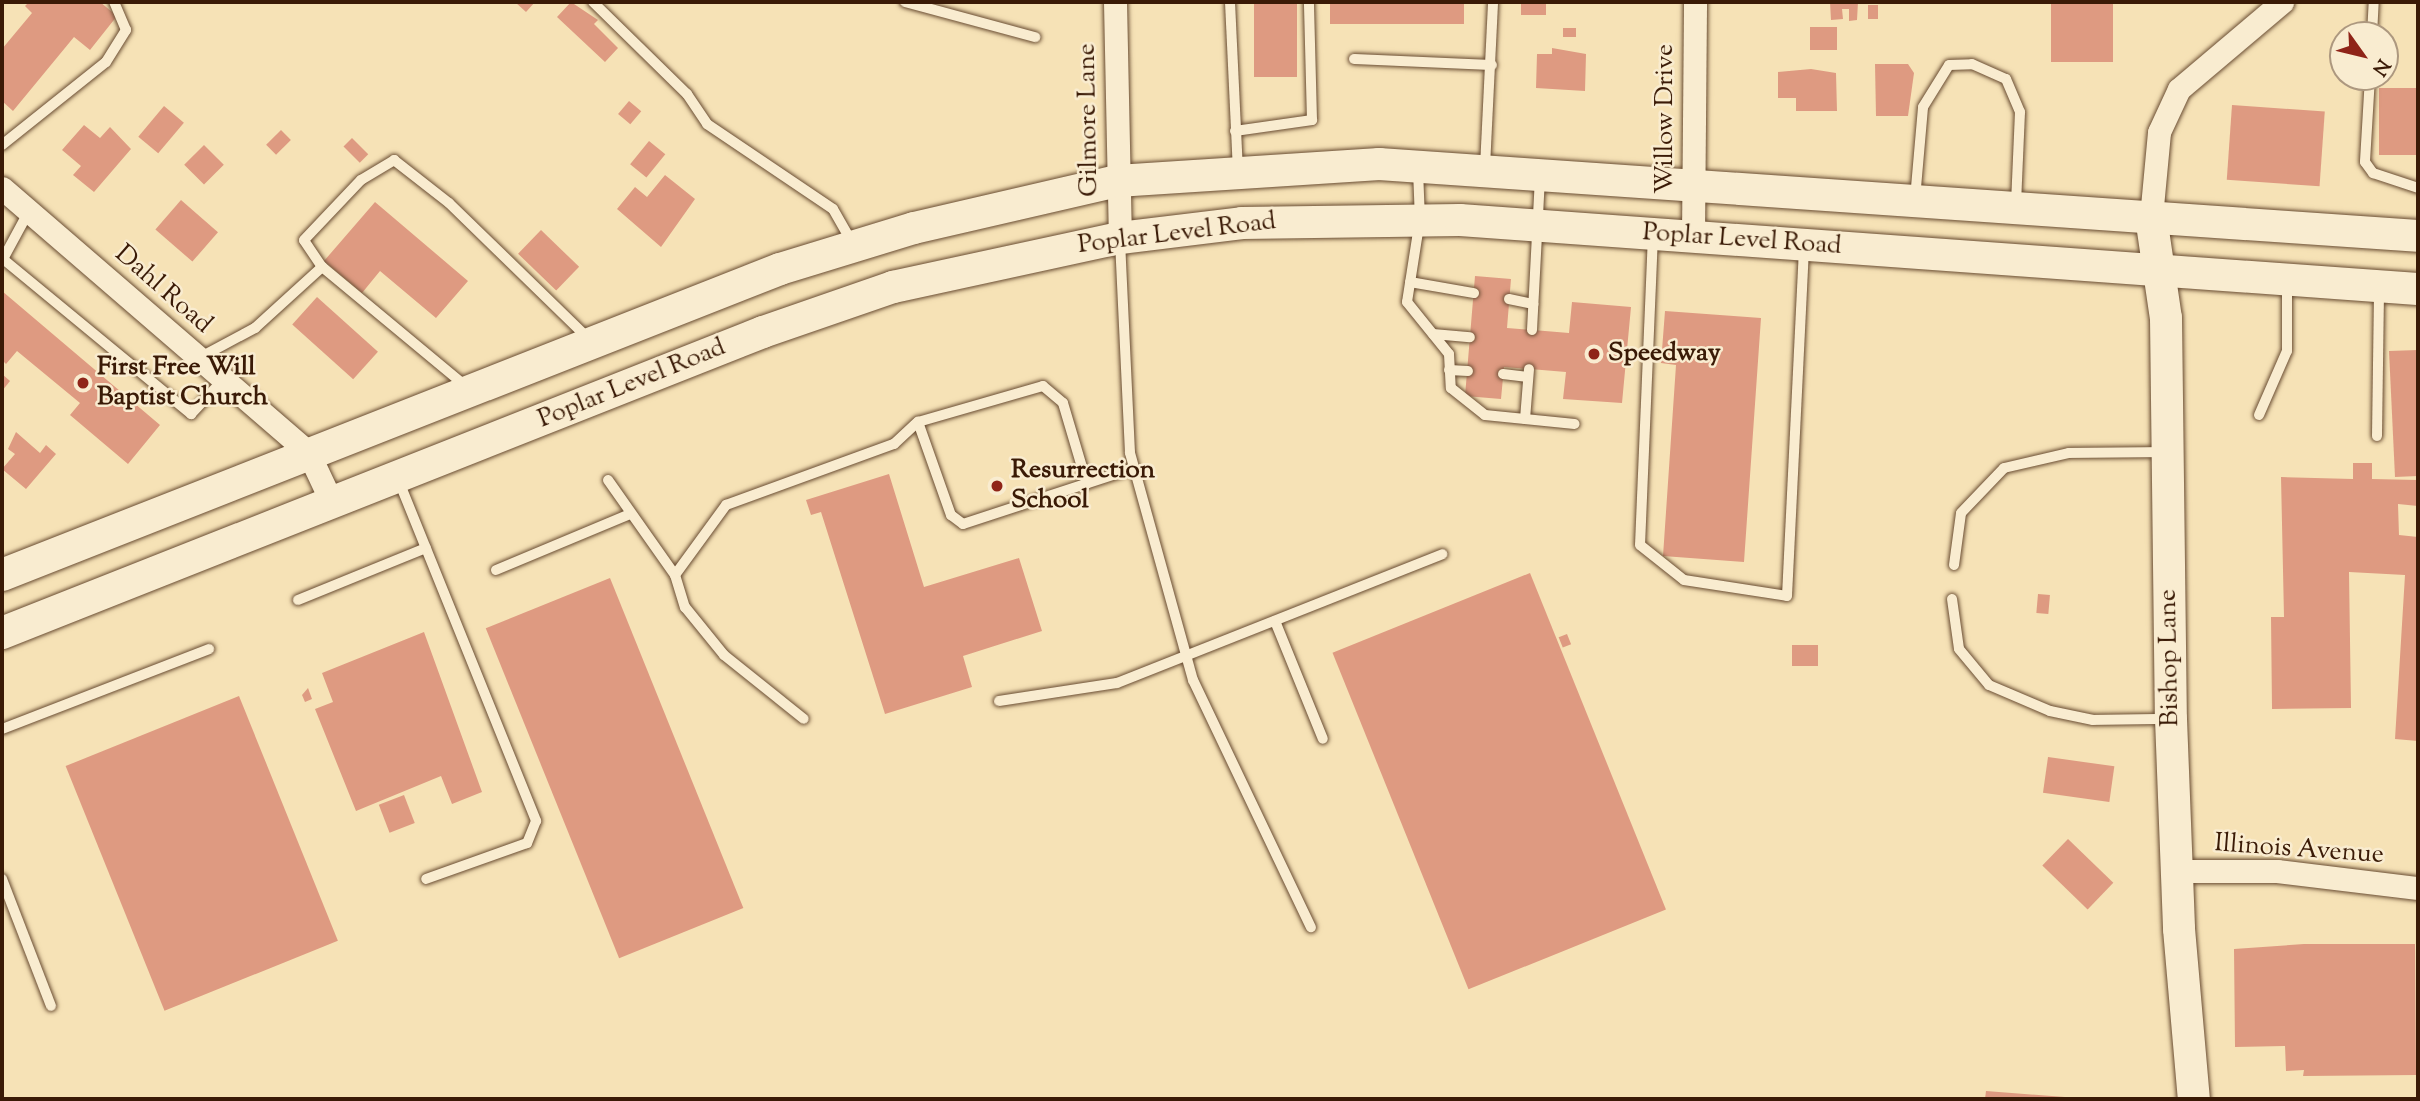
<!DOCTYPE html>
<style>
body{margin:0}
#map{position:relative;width:2420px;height:1101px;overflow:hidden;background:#f6e2b6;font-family:"Sorts Mill Goudy",serif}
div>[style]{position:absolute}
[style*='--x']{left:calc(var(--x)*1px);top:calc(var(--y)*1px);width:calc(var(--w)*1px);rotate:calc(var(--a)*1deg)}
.building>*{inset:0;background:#de9a81;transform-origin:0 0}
.roads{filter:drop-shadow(0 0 2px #694c32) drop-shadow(0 0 2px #694c32)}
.lane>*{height:10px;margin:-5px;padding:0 5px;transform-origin:5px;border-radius:5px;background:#f9ecd0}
.street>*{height:23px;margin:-11.5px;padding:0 11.5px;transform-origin:11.5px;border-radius:11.5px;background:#f9ecd0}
.secondary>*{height:32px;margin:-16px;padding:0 16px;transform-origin:16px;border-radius:16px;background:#f9ecd0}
.dots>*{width:19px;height:19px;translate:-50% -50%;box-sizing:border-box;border:4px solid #f9ecd0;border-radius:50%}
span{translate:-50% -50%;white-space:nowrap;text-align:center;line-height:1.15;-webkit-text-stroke:5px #f9ecd0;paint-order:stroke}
.street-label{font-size:26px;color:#3a1a06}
.poi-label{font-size:26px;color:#3a1a06;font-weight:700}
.left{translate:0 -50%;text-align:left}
.frame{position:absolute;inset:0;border:4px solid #3a1a06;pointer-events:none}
.north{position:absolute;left:2329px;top:21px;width:70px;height:70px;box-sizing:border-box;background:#f9ecd0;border:2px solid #ad987f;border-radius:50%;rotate:124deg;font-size:19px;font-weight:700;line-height:28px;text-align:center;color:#3a1a06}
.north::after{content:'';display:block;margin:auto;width:24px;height:32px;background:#8f2418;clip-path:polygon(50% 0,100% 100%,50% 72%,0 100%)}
</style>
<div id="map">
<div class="building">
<i style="clip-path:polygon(29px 2px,100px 2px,117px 16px,90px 50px,74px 37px,13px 111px,2px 101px,2px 49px,32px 13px,25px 6px)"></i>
<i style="clip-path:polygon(515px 2px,535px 2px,526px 12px)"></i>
<i style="clip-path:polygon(571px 2px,598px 20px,594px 24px,618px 48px,605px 62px,557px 17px)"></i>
<i style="left:1254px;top:2px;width:43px;height:75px"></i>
<i style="left:1330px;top:2px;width:134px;height:22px"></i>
<i style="left:1521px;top:2px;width:25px;height:13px"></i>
<i style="clip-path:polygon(1830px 2px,1858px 2px,1857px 20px,1849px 21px,1849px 9px,1842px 9px,1843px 19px,1831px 20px)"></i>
<i style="left:2051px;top:2px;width:62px;height:60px"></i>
<i style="left:1868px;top:5px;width:10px;height:14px"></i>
<i style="left:1810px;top:27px;width:27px;height:23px"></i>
<i style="left:1563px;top:28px;width:13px;height:9px"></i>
<i style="clip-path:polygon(1552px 48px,1586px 54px,1585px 91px,1536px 88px,1537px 54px,1552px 54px)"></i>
<i style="clip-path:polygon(1875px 64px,1908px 64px,1914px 73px,1908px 116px,1876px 116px)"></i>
<i style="clip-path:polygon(1811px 69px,1836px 73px,1837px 111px,1796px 111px,1796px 98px,1778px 98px,1778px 72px)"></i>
<i style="left:2379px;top:88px;width:39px;height:67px"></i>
<i style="left:629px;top:101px;width:16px;height:17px;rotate:40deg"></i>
<i style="left:2232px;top:105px;width:93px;height:75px;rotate:4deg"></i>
<i style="left:164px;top:106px;width:26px;height:40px;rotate:40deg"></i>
<i style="clip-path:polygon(84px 125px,100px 138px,110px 127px,131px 149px,94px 192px,73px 175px,81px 166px,62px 150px)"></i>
<i style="left:281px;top:130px;width:14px;height:21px;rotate:45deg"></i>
<i style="left:352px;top:138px;width:23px;height:12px;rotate:45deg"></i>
<i style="left:649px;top:141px;width:21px;height:30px;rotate:39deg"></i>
<i style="left:204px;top:145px;width:28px;height:28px;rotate:45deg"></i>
<i style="clip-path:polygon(665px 175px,695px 199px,661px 247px,617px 209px,635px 187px,647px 197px)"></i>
<i style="left:181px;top:200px;width:49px;height:39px;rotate:41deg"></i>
<i style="clip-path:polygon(375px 202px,468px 281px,436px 318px,380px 271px,362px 293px,324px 261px)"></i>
<i style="left:541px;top:230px;width:53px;height:33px;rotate:44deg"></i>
<i style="clip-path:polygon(1475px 276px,1511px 279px,1507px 328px,1569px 333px,1572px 302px,1631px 307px,1622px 403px,1563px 399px,1566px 372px,1504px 367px,1501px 399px,1465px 396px)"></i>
<i style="clip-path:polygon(2px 291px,160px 425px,128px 464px,70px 415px,80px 403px,17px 351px,6px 364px,2px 360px)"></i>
<i style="left:317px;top:297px;width:82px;height:37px;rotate:42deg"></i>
<i style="clip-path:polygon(1665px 311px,1761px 318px,1744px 562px,1663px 556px,1676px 365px,1661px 363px)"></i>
<i style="clip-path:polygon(2418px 350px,2418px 476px,2395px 477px,2389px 351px)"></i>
<i style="clip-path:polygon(2px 374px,10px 381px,2px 391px)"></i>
<i style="clip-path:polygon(16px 432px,40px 453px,46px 445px,56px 454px,26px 489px,2px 469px,15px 454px,8px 449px)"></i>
<i style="clip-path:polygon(2353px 463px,2372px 463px,2372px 479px,2418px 480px,2418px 506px,2398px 504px,2399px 535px,2418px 537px,2418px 741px,2395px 739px,2405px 575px,2349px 572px,2351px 708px,2272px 709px,2271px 617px,2284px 617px,2281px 477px,2353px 479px)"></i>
<i style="clip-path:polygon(889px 474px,924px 587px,1019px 558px,1042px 631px,963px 656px,972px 687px,885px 714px,821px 512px,811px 515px,806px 500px)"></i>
<i style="left:1530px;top:573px;width:363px;height:213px;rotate:68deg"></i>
<i style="left:610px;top:578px;width:356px;height:134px;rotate:68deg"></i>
<i style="left:2038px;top:594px;width:12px;height:19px;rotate:5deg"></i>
<i style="clip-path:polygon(424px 632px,482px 792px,452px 804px,441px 776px,356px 811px,315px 709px,333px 702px,322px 673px)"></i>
<i style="left:1567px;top:634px;width:11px;height:9px;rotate:68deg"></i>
<i style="left:1818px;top:645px;width:21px;height:26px;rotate:90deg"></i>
<i style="clip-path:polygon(308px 688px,312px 699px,305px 702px,302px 695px)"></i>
<i style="left:239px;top:696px;width:264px;height:187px;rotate:68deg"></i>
<i style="left:2048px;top:757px;width:67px;height:36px;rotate:8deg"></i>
<i style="left:404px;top:795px;width:30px;height:27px;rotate:69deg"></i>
<i style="left:2068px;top:839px;width:63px;height:37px;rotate:44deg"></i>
<i style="clip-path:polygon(2304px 944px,2415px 944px,2416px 1075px,2303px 1076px,2304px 1070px,2286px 1071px,2285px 1046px,2235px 1047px,2234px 949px)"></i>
<i style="clip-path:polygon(1986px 1091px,2065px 1097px,2065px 1099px,1985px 1099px)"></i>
</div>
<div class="roads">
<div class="lane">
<i style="--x:593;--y:2;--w:132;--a:44.4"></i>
<i style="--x:687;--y:94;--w:36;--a:56"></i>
<i style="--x:707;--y:124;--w:152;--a:34"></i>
<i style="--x:833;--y:209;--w:40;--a:60.3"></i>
<i style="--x:905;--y:2;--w:135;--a:15.1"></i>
<i style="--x:1230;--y:2;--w:168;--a:87.3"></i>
<i style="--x:2372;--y:35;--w:33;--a:-87"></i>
<i style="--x:1354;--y:59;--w:138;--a:2.5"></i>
<i style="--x:2370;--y:77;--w:85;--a:93.4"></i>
<i style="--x:2365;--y:162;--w:14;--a:54"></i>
<i style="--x:2373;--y:173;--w:47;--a:18.4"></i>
<i style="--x:1235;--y:131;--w:78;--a:-8.1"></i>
<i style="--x:1312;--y:120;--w:118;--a:-91.5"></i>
<i style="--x:2;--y:145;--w:133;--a:-38.6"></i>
<i style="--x:106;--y:62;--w:38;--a:-58"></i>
<i style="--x:126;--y:30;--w:30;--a:-113"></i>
<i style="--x:1485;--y:167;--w:165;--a:-87.2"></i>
<i style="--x:1418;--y:170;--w:49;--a:87.7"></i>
<i style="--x:1420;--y:219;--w:84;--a:98.9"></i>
<i style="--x:1407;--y:302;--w:67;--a:51.1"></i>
<i style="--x:1449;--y:354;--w:34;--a:87"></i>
<i style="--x:1451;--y:388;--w:43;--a:38.5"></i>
<i style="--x:1485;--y:415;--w:90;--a:5.7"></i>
<i style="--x:1915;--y:199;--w:92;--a:-85"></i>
<i style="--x:1923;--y:107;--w:49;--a:-58.2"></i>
<i style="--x:1949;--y:65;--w:23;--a:-2"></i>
<i style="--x:1972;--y:64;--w:37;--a:24"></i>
<i style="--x:2006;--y:79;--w:36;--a:67"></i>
<i style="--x:2020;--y:112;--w:92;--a:92.5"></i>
<i style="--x:29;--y:211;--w:55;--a:118.4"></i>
<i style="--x:3;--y:259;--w:244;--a:39.5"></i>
<i style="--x:191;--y:414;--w:47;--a:-46.7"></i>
<i style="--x:1653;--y:235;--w:310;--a:92.4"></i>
<i style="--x:1640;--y:545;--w:56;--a:38.5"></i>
<i style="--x:1684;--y:580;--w:104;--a:8.8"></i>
<i style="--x:1787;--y:596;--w:349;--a:-87.2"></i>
<i style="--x:1120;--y:241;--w:212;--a:87.3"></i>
<i style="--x:1130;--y:453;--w:236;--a:74.5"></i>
<i style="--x:1193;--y:680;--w:274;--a:64.5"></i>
<i style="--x:1410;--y:282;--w:65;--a:9.8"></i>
<i style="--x:1509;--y:299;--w:25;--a:12"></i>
<i style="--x:1532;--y:330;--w:151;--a:-87"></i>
<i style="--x:1433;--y:334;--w:37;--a:5"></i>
<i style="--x:199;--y:358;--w:64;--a:-28.2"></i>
<i style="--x:255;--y:328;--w:91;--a:-42.3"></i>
<i style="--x:1449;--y:370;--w:19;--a:3"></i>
<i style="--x:1503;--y:374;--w:25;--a:7"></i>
<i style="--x:468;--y:388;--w:190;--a:-140.3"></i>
<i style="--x:322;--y:267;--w:32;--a:-124"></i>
<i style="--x:304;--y:240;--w:83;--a:-46.5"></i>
<i style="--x:361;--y:180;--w:39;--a:-31"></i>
<i style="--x:394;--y:160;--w:70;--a:38"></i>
<i style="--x:449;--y:203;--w:197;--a:44.2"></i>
<i style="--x:2259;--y:415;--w:70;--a:-66.4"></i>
<i style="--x:2287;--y:351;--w:68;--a:-90"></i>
<i style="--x:1525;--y:419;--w:50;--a:-85.4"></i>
<i style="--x:918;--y:422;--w:130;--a:-16.1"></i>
<i style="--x:1043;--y:386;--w:26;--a:40"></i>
<i style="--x:1063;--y:403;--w:84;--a:73.5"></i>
<i style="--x:2377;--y:436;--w:147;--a:-89.2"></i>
<i style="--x:398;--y:479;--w:369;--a:68"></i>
<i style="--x:536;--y:821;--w:24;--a:112"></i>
<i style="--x:527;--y:843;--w:107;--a:160.4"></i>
<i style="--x:608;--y:480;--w:116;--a:54.8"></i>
<i style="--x:675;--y:575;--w:87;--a:-53.9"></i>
<i style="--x:726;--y:505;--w:179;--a:-20"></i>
<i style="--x:894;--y:444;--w:33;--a:-43"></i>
<i style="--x:918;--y:422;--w:99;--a:70.5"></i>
<i style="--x:951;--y:515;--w:15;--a:37"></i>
<i style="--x:963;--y:524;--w:180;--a:-18.1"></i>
<i style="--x:1954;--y:565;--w:52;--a:-82.3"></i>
<i style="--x:1961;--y:513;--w:62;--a:-46.3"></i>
<i style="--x:2004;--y:468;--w:67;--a:-13"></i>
<i style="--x:2069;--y:453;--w:96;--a:-0.6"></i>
<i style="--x:496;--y:570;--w:145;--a:-22.7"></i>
<i style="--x:675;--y:575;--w:34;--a:73"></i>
<i style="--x:685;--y:607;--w:62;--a:50.9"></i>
<i style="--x:724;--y:655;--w:102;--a:38.7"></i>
<i style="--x:1952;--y:599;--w:50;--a:82"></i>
<i style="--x:1959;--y:649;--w:47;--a:50.2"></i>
<i style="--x:1989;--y:685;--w:66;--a:23.1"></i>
<i style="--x:2050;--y:711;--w:44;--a:11.8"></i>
<i style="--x:2093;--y:720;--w:76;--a:-0.8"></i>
<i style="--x:298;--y:600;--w:138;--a:-22.1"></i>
<i style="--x:1275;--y:621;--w:127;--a:67.9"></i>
<i style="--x:999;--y:701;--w:119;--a:-8.7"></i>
<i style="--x:1117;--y:683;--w:350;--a:-21.6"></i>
<i style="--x:2;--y:729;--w:222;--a:-21.1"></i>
<i style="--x:2;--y:879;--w:136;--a:68.9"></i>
</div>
<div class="street">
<i style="--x:1115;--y:2;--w:236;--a:88.8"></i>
<i style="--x:2;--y:188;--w:404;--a:40.8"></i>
<i style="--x:308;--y:452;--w:56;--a:64.8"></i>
<i style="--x:2151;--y:217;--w:85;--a:-84.6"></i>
<i style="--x:2159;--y:132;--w:47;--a:-65.1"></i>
<i style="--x:2179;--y:89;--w:135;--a:-40.2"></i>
<i style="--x:1693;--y:236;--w:234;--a:-89.5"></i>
<i style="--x:2177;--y:871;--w:100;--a:0"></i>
<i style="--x:2277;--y:871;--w:142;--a:6.9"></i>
</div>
<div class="secondary">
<i style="--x:2151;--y:217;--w:102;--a:81.6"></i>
<i style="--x:2166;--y:318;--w:401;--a:89.3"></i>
<i style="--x:2171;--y:719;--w:210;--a:87.8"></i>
<i style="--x:2179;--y:929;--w:171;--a:85"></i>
<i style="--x:2;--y:575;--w:836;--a:-21.47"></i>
<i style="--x:780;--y:269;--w:140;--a:-17"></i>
<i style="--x:914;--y:228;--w:208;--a:-13"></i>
<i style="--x:1117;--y:181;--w:263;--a:-3.7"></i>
<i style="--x:1379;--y:164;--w:1041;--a:3.96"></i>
<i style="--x:2;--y:633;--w:818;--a:-21.58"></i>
<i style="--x:763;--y:332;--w:138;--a:-19.1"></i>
<i style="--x:893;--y:287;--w:232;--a:-12.2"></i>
<i style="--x:1120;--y:238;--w:123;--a:-7"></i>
<i style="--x:1242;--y:223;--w:218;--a:-0.8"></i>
<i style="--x:1460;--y:220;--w:960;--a:4.12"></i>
</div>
</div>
<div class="dots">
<i style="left:1594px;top:354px;background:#8f2418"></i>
<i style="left:83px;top:383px;background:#8f2418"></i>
<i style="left:997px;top:486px;background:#8f2418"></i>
</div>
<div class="street-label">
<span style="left:1666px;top:119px;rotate:-90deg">Willow Drive</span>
<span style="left:1089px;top:120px;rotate:-91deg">Gilmore Lane</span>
<span style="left:1177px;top:234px;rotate:-7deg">Poplar Level Road</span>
<span style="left:1742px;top:240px;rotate:4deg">Poplar Level Road</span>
<span style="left:163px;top:290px;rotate:41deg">Dahl Road</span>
<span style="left:632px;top:384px;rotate:-22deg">Poplar Level Road</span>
<span style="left:2170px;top:658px;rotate:-91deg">Bishop Lane</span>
<span style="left:2299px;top:850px;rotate:4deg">Illinois Avenue</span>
</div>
<div class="poi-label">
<span class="left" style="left:1608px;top:354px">Speedway</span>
<span class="left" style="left:97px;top:383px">First Free Will<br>Baptist Church</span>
<span class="left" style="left:1011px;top:486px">Resurrection<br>School</span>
</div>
<div class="frame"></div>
<div class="north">N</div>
</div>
